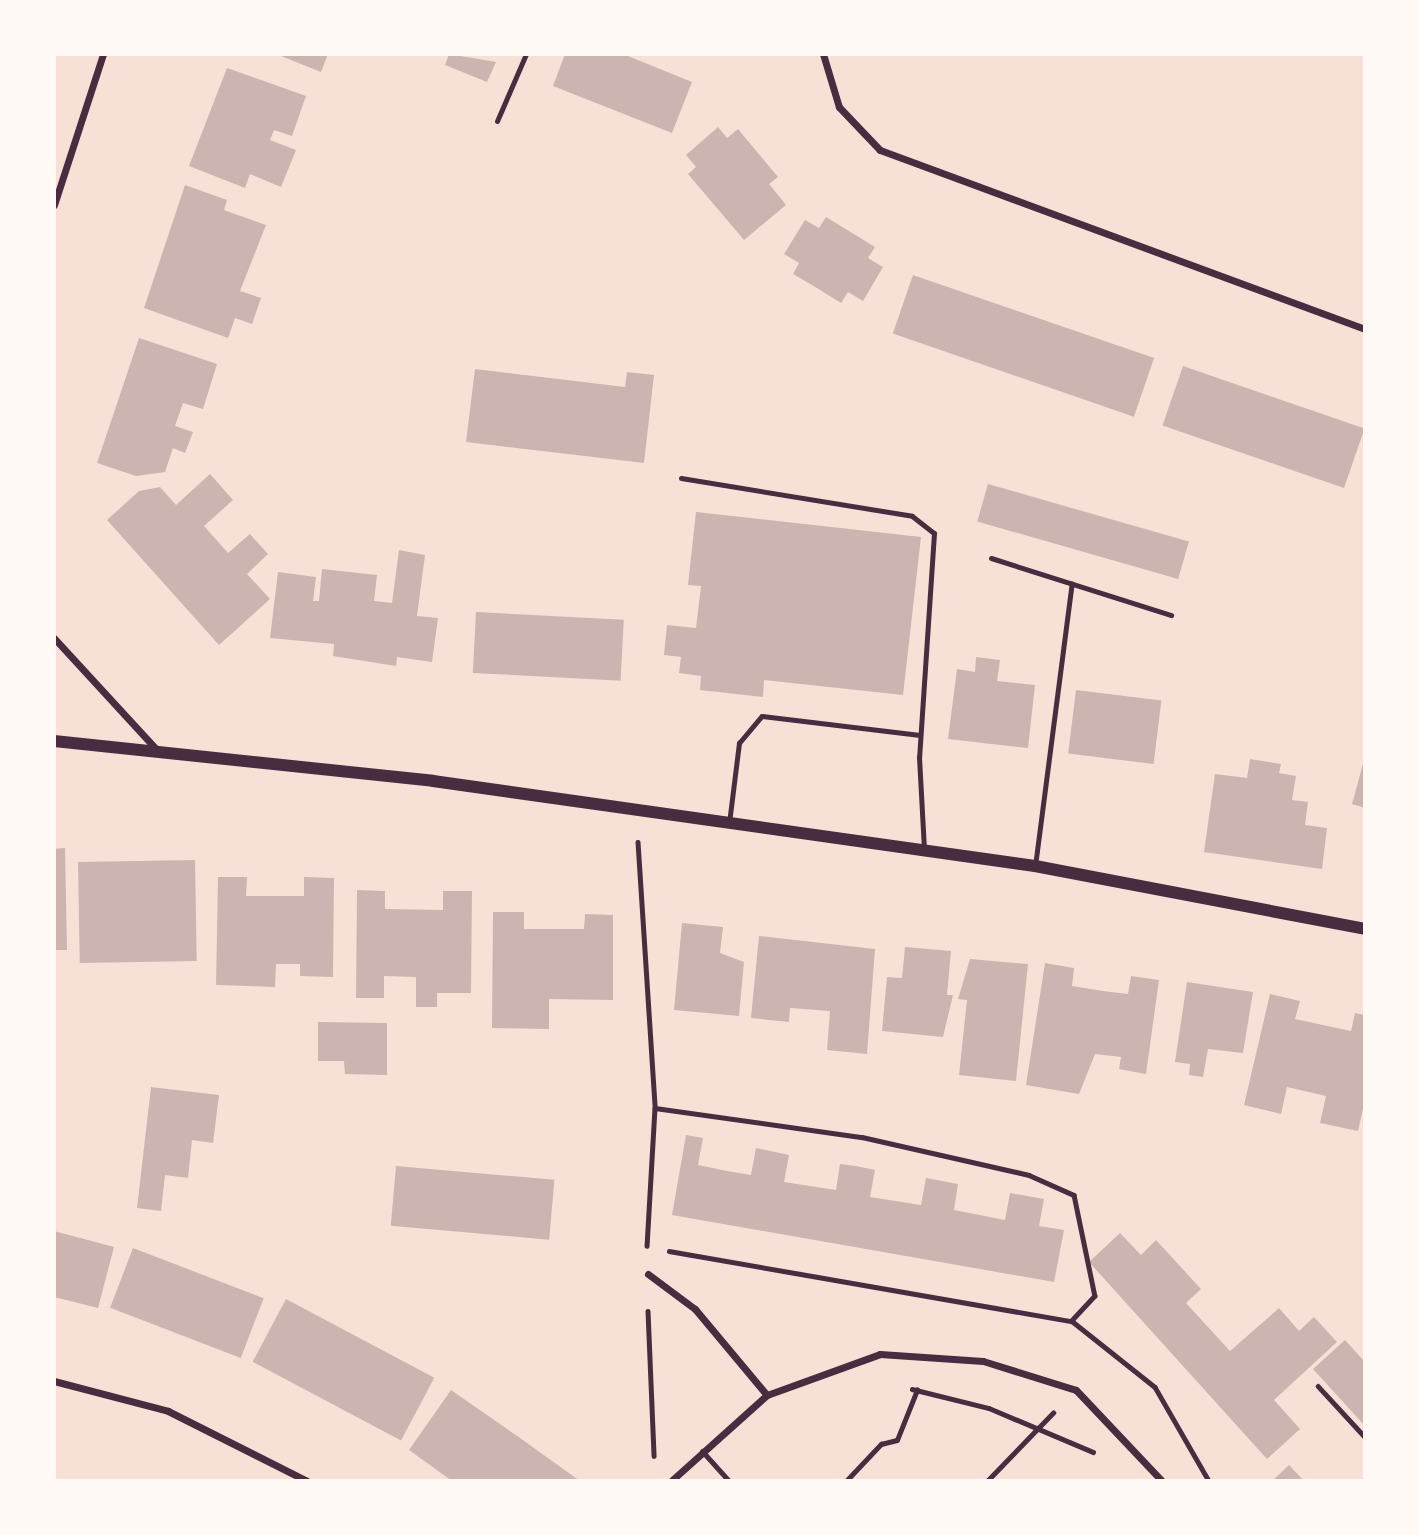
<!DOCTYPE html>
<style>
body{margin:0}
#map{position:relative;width:1419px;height:1535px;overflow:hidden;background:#f7e1d7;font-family:"Golos Text",sans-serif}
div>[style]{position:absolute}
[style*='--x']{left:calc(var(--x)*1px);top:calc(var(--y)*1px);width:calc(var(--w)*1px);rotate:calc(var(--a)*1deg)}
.building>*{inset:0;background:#ccb4b1;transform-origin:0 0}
.path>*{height:4.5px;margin:-2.25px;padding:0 2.25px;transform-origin:2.25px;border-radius:2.25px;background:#4a2c40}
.service>*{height:5px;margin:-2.5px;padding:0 2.5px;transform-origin:2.5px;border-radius:2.5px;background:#4a2c40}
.minor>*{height:7px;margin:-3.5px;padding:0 3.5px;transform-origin:3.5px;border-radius:3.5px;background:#4a2c40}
.tertiary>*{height:12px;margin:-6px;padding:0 6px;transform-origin:6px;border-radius:6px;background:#4a2c40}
span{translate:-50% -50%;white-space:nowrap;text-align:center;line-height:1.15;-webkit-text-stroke:5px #fffaf5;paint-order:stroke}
.frame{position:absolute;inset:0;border:56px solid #fffaf5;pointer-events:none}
</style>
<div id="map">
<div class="building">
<i style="clip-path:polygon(276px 54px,328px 54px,321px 72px)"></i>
<i style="clip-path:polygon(449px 54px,496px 62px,487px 82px,445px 65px)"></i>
<i style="clip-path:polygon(565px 54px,623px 54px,692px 82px,672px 133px,553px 86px)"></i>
<i style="clip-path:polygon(227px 68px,306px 96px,292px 136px,274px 130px,270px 140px,296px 150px,281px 187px,250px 174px,245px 188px,189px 166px)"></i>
<i style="clip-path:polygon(718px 127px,727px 138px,738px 129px,778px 177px,769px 184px,786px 205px,744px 240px,688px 174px,696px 167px,686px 155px)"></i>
<i style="clip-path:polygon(185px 185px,227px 200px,224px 210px,266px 225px,240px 291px,261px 298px,252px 324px,235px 318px,228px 338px,144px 308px)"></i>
<i style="clip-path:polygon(826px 217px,875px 247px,868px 258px,883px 267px,863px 301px,848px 292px,841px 303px,817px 288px,793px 274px,799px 263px,784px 254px,805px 220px,819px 228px)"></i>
<i style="left:913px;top:275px;width:255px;height:62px;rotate:19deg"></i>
<i style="clip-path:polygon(139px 338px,217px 364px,203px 409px,183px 403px,175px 426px,193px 432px,185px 453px,173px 448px,165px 472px,136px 476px,97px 463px)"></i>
<i style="left:1183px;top:366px;width:192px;height:63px;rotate:19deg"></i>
<i style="clip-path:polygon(475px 369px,625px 387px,627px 372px,654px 375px,644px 463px,466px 442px)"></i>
<i style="clip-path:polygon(210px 474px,233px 500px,204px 526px,228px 553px,250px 534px,268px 554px,247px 574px,270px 599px,219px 645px,107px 520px,139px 491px,160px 487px,176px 505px)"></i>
<i style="left:988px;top:484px;width:209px;height:39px;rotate:16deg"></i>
<i style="clip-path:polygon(696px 512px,921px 537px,903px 695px,764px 680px,763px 697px,700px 690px,701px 676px,679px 673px,681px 657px,664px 655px,667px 625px,696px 628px,701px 586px,688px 585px)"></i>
<i style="clip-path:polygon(399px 550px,425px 555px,417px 616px,438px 618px,432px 662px,397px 657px,396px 666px,333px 656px,334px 644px,270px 638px,278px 572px,316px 577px,313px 601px,319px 601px,322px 569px,377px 575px,374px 601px,392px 603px)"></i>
<i style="left:476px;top:612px;width:148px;height:61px;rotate:3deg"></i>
<i style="clip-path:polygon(976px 657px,1000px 660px,997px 681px,1035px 685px,1028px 748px,948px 739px,957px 669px,975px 672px)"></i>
<i style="left:1076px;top:690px;width:86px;height:64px;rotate:7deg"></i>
<i style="clip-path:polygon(1250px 759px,1281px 764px,1279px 773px,1296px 776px,1292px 800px,1308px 802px,1305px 825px,1327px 828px,1322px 869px,1204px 852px,1215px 774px,1247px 778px)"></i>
<i style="clip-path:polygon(1364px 760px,1365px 760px,1365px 808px,1352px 804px)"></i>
<i style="clip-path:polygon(65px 848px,67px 950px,54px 950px,54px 849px)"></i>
<i style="left:195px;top:860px;width:101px;height:117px;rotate:89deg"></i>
<i style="clip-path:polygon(218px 877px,247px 877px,246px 896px,304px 896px,304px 877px,334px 878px,333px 977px,300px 976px,300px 964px,276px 964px,275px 987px,216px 985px)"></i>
<i style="clip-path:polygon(357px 890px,385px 891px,385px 909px,443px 910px,443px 891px,472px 891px,471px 993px,437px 993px,437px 1007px,416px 1007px,416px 977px,384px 976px,384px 998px,356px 998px)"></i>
<i style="clip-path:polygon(493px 912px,524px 912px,524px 929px,584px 929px,585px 914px,613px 915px,613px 1000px,549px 999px,549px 1029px,492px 1028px)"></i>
<i style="clip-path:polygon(682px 923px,723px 927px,720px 953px,744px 962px,739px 1016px,674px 1010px)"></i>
<i style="clip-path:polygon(759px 936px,875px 949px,867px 1054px,827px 1050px,830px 1011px,790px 1008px,789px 1022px,751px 1018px)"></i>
<i style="clip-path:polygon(905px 947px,951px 951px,947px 995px,953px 995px,943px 1037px,882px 1031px,887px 977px,902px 978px)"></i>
<i style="clip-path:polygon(970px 959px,1028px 964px,1016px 1081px,959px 1075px,967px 1000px,958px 999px)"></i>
<i style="clip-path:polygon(1045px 963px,1074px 968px,1072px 986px,1103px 991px,1128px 994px,1131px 976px,1159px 980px,1146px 1074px,1119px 1069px,1121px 1057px,1095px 1054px,1079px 1094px,1026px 1085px)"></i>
<i style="clip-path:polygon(1187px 982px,1253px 992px,1243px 1053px,1208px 1049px,1203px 1077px,1189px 1075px,1190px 1064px,1175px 1062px)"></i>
<i style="clip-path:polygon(1270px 994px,1300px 1001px,1295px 1019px,1351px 1031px,1355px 1013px,1365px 1015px,1365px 1100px,1358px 1131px,1320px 1123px,1326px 1096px,1287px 1087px,1281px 1114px,1244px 1105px)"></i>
<i style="clip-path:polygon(318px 1022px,387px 1023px,387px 1075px,345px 1074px,344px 1061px,318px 1061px)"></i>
<i style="clip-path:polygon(151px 1087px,219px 1095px,213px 1143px,192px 1140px,188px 1178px,165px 1175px,161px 1211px,137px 1208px)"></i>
<i style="clip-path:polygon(686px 1135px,703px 1138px,698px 1165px,727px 1171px,751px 1175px,756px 1148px,789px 1155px,784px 1182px,836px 1190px,840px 1164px,856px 1166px,875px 1170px,870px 1197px,921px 1205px,926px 1178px,958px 1184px,954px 1210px,1005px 1220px,1010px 1193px,1044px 1199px,1039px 1226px,1064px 1230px,1054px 1282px,672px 1215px)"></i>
<i style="left:396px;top:1166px;width:159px;height:60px;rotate:5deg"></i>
<i style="clip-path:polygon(54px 1231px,114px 1247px,98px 1308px,54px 1297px)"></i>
<i style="clip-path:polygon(1120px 1233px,1141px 1255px,1156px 1240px,1201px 1289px,1186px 1303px,1230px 1351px,1279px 1308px,1299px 1331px,1314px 1317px,1337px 1342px,1274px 1400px,1300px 1429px,1267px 1459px,1089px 1262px)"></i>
<i style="left:133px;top:1248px;width:140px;height:64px;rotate:21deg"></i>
<i style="left:286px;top:1299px;width:168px;height:71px;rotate:28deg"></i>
<i style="clip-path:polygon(1345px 1340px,1365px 1362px,1365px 1426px,1313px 1369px)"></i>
<i style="clip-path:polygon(451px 1390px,520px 1438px,580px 1481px,452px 1481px,409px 1450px)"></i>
<i style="clip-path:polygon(1289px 1465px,1304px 1481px,1272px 1481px)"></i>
</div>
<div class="path">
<i style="--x:638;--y:842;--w:267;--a:86.3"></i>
<i style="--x:655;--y:1108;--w:138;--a:93.3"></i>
<i style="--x:655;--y:1108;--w:209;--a:8"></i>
<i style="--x:862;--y:1137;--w:171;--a:12.8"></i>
<i style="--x:1029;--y:1175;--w:49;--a:24"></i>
<i style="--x:1074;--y:1195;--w:103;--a:78.3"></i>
<i style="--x:1095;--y:1296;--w:34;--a:133"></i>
<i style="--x:669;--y:1251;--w:409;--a:9.9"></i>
<i style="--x:1072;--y:1321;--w:106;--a:38.5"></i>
<i style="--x:1155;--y:1387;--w:108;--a:60.1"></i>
<i style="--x:648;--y:1311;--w:145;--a:87.6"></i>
<i style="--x:1318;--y:1386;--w:69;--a:47.3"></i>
<i style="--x:912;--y:1389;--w:79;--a:13.9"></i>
<i style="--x:989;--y:1408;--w:113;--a:22.9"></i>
<i style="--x:846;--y:1481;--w:51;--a:-46.6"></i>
<i style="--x:881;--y:1444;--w:16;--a:-14"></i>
<i style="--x:897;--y:1440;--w:54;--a:-68.2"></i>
<i style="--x:987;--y:1481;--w:95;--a:-45.9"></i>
</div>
<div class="service">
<i style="--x:497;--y:121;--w:73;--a:-66.6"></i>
<i style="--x:681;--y:478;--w:234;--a:9.3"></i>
<i style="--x:912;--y:516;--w:28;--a:38"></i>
<i style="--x:934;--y:533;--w:225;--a:93.8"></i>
<i style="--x:919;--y:757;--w:92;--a:86.9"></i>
<i style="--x:991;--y:558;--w:189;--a:17.6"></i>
<i style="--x:729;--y:823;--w:81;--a:-82.9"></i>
<i style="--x:739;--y:743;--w:35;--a:-50"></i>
<i style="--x:762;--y:716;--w:159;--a:6.9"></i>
<i style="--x:1035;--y:866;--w:285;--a:-82.6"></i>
<i style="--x:702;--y:1451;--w:40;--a:48"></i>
</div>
<div class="minor">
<i style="--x:823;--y:54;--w:55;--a:73.2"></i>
<i style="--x:839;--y:107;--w:59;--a:46.4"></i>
<i style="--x:880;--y:150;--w:517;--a:20.26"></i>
<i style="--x:54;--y:205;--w:159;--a:-72"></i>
<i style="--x:54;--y:638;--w:154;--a:47.4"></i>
<i style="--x:648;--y:1274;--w:59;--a:36.7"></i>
<i style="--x:695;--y:1309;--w:112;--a:50.1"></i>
<i style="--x:54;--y:1381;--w:118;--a:14.7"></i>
<i style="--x:168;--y:1411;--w:156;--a:26.7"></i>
<i style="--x:671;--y:1481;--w:129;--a:-41.9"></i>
<i style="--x:767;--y:1395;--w:120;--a:-19.9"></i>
<i style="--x:880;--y:1354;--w:103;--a:3.9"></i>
<i style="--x:983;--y:1361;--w:97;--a:17.3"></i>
<i style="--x:1076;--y:1390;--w:125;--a:46.6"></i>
</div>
<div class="tertiary">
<i style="--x:54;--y:741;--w:381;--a:6"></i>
<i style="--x:433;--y:781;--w:608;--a:8.04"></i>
<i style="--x:1035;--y:866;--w:336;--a:10.8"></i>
</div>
<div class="frame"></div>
</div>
